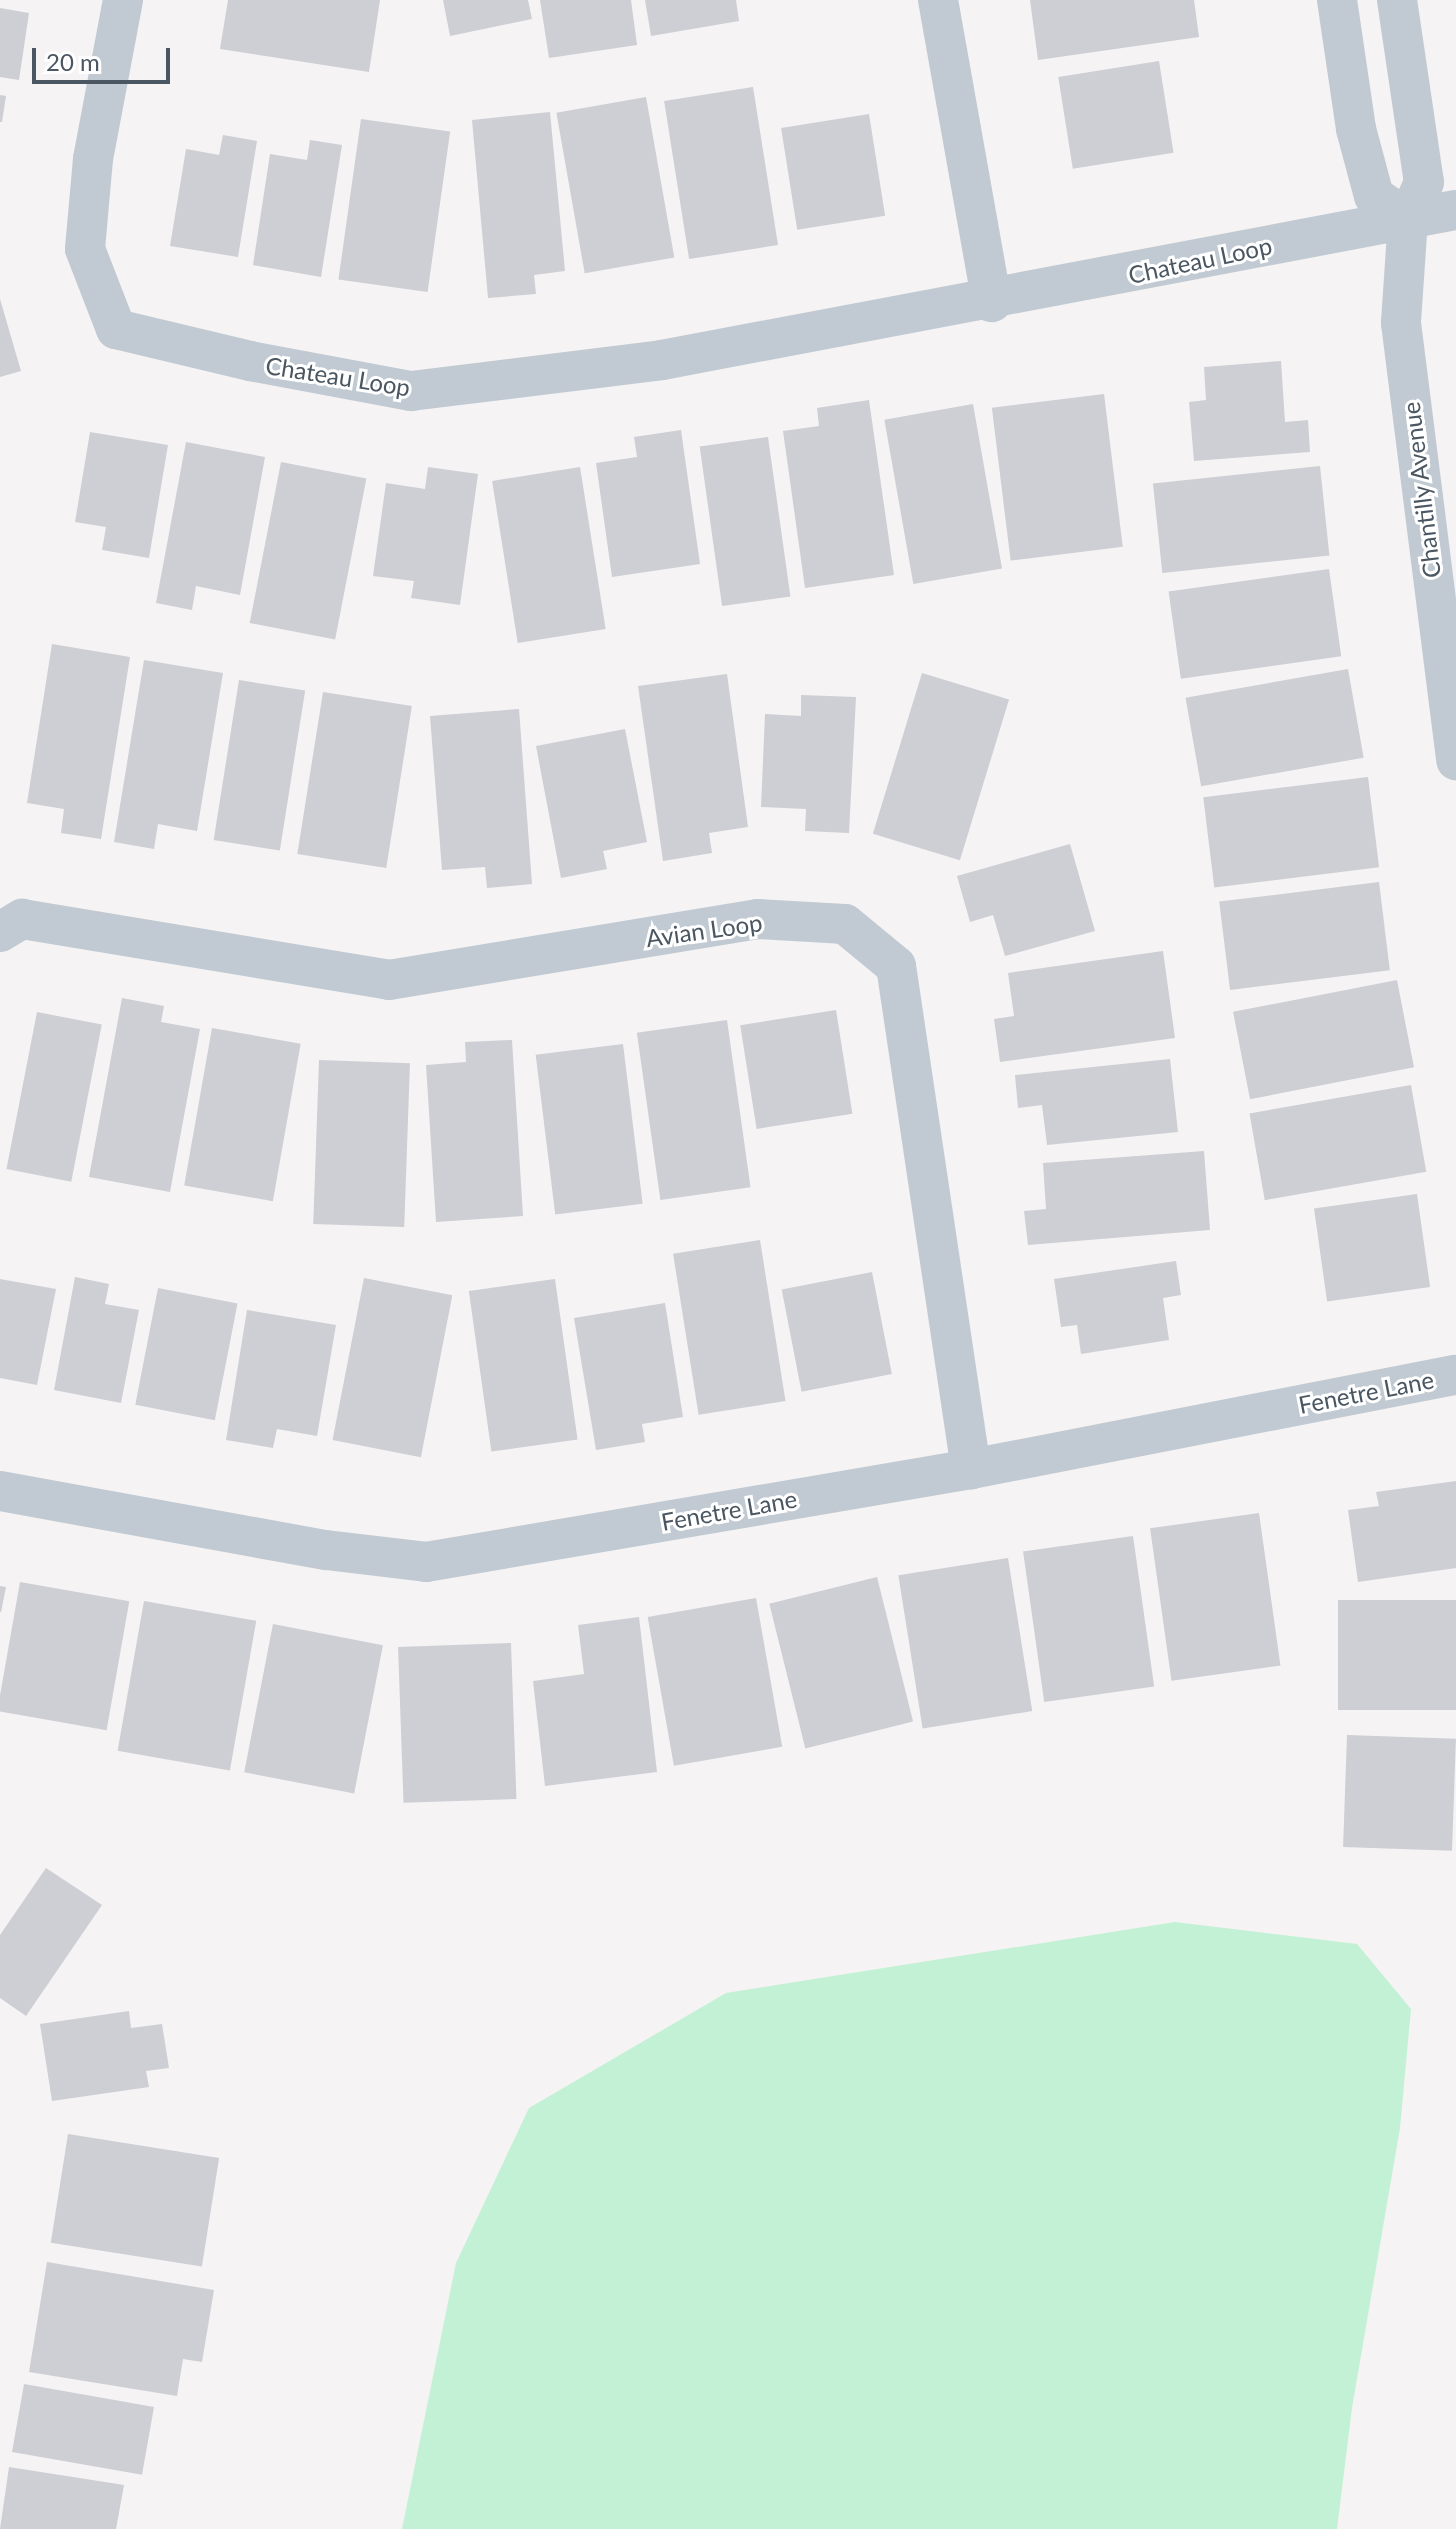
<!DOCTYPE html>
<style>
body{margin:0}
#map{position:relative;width:1456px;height:2529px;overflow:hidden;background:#f5f3f3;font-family:Lato,sans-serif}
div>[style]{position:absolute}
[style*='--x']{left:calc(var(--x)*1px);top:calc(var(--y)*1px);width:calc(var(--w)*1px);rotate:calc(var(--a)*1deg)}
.green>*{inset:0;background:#c3f1d5}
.building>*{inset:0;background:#cdcfd5;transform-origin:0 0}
.minor>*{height:40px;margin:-20px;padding:0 20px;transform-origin:20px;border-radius:20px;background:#c1cad2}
span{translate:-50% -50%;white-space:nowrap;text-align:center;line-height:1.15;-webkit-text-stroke:6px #fff;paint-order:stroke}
.street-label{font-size:24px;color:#4a5661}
.scale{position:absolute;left:32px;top:48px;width:138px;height:36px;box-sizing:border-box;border:4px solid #4a5661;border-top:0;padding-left:10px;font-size:24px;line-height:28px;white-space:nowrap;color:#4a5661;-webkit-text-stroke:6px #fff;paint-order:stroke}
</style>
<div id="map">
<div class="green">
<i style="clip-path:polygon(1175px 1922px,1357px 1944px,1411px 2009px,1400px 2128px,1352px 2408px,1337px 2529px,402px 2529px,456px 2263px,529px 2108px,726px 1993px)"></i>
</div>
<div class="building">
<i style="clip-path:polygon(228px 0,380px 0,369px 72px,220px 49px)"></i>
<i style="clip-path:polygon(443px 0,528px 0,532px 19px,450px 36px)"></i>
<i style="clip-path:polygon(540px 0,631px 0,637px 45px,549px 58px)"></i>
<i style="clip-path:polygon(645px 0,736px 0,739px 21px,651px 36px)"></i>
<i style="clip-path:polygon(1030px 0,1194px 0,1199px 37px,1038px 60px)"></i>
<i style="clip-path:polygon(0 8px,29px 13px,19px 80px,0 77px)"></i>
<i style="left:1159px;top:61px;width:93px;height:102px;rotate:81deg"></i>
<i style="left:753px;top:87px;width:160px;height:90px;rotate:81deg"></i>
<i style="clip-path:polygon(0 95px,6px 96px,2px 122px,0 122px)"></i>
<i style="left:646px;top:97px;width:163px;height:91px;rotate:80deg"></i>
<i style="clip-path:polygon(550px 112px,565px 271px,534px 275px,536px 294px,488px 298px,472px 120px)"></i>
<i style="left:869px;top:114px;width:103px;height:89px;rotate:81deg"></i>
<i style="left:361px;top:119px;width:90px;height:162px;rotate:8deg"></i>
<i style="clip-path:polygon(223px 135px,257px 141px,238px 257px,170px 246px,186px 149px,219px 155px)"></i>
<i style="clip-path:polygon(310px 140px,342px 145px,321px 277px,253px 265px,270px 154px,307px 160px)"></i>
<i style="clip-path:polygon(0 299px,21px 371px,0 377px)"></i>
<i style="clip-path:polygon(1281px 361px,1285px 422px,1308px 420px,1310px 452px,1194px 461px,1189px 402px,1206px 400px,1204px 367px)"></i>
<i style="left:1104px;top:394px;width:154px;height:113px;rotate:83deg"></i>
<i style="clip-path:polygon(869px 400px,894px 575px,805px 588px,783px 431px,819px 426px,817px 408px)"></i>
<i style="left:973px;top:404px;width:167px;height:90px;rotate:80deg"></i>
<i style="clip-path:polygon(681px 430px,700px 564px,612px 577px,596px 463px,637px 457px,634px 437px)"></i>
<i style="clip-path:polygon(90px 432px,168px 445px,149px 558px,102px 550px,106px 527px,75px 522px)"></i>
<i style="left:768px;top:437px;width:161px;height:69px;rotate:82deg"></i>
<i style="clip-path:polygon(186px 442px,265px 457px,240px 595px,196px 586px,192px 610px,156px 603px)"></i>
<i style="left:281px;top:462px;width:87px;height:164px;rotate:11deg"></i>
<i style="left:1320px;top:466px;width:90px;height:168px;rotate:84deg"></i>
<i style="clip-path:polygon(428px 467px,478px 474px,460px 605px,411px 598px,414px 581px,373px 576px,386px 483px,425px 489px)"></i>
<i style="left:580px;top:467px;width:164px;height:89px;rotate:81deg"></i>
<i style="left:1329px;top:569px;width:88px;height:162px;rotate:82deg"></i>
<i style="clip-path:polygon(52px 644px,130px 657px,101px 839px,61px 833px,64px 809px,27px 803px)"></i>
<i style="clip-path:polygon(144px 660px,223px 673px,197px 831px,158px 824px,154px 849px,114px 842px)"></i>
<i style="left:1348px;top:669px;width:90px;height:165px;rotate:80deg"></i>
<i style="left:922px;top:673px;width:91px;height:168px;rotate:17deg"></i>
<i style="clip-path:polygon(727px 674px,748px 827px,709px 833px,712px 853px,663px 861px,638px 686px)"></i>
<i style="left:239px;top:680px;width:67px;height:162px;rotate:9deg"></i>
<i style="left:323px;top:692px;width:90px;height:164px;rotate:9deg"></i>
<i style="clip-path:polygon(801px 695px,856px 697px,849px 833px,805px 831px,806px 809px,761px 807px,765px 714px,801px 716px)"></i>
<i style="clip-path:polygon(519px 709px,532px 884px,487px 888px,485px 867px,442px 870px,430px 716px)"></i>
<i style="clip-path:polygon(625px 729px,647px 842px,603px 851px,607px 869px,561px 878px,536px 746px)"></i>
<i style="left:1368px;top:777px;width:91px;height:166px;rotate:83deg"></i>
<i style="clip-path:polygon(1070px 844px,1095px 931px,1005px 956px,993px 915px,970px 922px,957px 876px)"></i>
<i style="left:1379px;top:882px;width:89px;height:161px;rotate:83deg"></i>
<i style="clip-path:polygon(1163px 951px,1175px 1038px,1000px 1062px,994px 1019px,1014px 1016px,1008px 973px)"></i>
<i style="left:1397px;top:980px;width:89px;height:167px;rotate:79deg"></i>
<i style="clip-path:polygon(122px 998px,164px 1006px,161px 1022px,200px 1029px,170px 1192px,89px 1177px)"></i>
<i style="left:836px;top:1010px;width:105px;height:97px;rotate:81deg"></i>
<i style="left:37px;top:1012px;width:66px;height:160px;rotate:11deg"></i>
<i style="left:727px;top:1020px;width:169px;height:91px;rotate:82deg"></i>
<i style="left:212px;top:1028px;width:90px;height:160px;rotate:10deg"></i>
<i style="clip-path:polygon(512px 1040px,523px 1216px,436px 1222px,426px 1065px,466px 1062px,465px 1042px)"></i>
<i style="left:623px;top:1044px;width:161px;height:88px;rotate:83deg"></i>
<i style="clip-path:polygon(1170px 1059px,1178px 1132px,1047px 1145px,1042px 1105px,1018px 1108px,1015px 1075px)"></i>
<i style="left:319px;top:1060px;width:91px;height:164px;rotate:2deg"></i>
<i style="left:1411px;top:1085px;width:88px;height:164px;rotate:80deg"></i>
<i style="clip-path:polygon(1204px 1151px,1210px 1230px,1028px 1245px,1024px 1211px,1046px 1209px,1043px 1163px)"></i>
<i style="left:1417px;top:1194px;width:94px;height:104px;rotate:82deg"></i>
<i style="left:760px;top:1240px;width:163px;height:88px;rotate:81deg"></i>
<i style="clip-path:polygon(1176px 1261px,1181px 1295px,1163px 1298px,1169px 1340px,1081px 1354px,1077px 1325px,1061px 1327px,1054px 1279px)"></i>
<i style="left:872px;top:1272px;width:104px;height:92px;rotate:79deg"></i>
<i style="clip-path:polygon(75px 1277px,109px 1284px,105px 1304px,139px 1310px,121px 1403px,54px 1390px)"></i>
<i style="left:364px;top:1278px;width:90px;height:165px;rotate:11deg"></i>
<i style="clip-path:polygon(0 1279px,56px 1289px,37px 1385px,0 1378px)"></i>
<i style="left:555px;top:1279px;width:162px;height:87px;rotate:82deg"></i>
<i style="left:158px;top:1288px;width:81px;height:119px;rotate:11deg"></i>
<i style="clip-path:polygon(665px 1303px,683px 1417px,642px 1424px,645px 1442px,596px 1450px,574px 1318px)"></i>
<i style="clip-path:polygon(247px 1310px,336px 1325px,317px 1436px,277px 1429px,273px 1448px,226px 1440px)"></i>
<i style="clip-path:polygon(1456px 1481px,1456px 1568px,1358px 1582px,1348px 1510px,1379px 1506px,1376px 1492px)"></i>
<i style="left:1259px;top:1513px;width:154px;height:110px;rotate:82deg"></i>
<i style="left:1133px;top:1536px;width:152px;height:111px;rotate:82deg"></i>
<i style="left:1008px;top:1558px;width:155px;height:111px;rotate:81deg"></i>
<i style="left:877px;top:1577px;width:149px;height:111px;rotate:76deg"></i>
<i style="left:20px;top:1582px;width:111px;height:131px;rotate:10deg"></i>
<i style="clip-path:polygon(0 1586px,6px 1587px,1px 1612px,0 1612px)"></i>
<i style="left:756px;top:1598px;width:151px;height:110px;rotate:80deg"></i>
<i style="left:1456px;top:1600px;width:110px;height:118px;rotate:90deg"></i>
<i style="left:144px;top:1601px;width:114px;height:152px;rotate:10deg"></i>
<i style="clip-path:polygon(639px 1617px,657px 1772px,545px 1786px,533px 1681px,584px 1674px,578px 1625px)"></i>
<i style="left:273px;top:1624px;width:112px;height:151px;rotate:11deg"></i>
<i style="left:511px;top:1643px;width:156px;height:113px;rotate:88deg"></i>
<i style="left:1347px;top:1735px;width:109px;height:112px;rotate:2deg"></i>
<i style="clip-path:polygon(46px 1868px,102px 1905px,26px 2016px,0 1998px,0 1935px)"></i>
<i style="clip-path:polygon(129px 2011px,131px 2028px,162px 2024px,169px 2068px,146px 2071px,149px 2087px,52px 2101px,40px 2024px)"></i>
<i style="left:68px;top:2134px;width:153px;height:110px;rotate:9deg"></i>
<i style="clip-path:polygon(47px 2262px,214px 2290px,202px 2362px,183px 2359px,177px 2396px,29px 2372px)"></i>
<i style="left:24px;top:2384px;width:132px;height:69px;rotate:10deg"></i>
<i style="clip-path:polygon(9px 2467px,124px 2485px,116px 2529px,0 2529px)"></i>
</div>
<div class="minor">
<i style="--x:123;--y:0;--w:162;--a:100.7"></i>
<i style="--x:93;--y:159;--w:90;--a:95.1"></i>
<i style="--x:85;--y:249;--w:86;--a:68.8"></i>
<i style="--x:116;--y:329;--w:138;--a:13.4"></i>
<i style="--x:250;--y:361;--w:164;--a:10.6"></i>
<i style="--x:411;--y:391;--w:253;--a:-7"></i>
<i style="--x:662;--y:360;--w:808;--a:-10.7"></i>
<i style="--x:938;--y:0;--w:307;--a:79.9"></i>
<i style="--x:1337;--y:0;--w:130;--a:81.6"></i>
<i style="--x:1356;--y:129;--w:69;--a:75"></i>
<i style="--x:1374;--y:196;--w:41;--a:34.1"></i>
<i style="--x:1397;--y:0;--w:184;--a:81.6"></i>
<i style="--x:1424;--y:182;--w:40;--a:113.4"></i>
<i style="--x:1408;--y:219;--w:104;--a:93.9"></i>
<i style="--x:1401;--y:323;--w:441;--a:82.8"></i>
<i style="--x:0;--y:932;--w:26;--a:-31"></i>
<i style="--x:22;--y:919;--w:372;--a:9.4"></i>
<i style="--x:389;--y:980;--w:374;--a:-9.4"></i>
<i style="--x:758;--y:919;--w:87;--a:3.3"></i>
<i style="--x:845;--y:924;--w:66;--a:39.5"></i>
<i style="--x:896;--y:966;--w:509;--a:81.52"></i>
<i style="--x:0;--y:1491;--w:331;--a:10.3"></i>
<i style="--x:326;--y:1550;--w:101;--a:6.8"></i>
<i style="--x:426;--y:1562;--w:553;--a:-9.68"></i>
<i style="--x:971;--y:1469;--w:494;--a:-11"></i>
</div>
<div class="street-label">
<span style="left:1200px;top:260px;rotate:-12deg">Chateau Loop</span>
<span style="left:338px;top:376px;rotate:9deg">Chateau Loop</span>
<span style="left:1421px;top:490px;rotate:-97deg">Chantilly Avenue</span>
<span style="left:704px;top:930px;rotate:-8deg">Avian Loop</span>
<span style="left:1366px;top:1392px;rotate:-11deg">Fenetre Lane</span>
<span style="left:729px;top:1510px;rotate:-10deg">Fenetre Lane</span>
</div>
<div class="scale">20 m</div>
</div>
